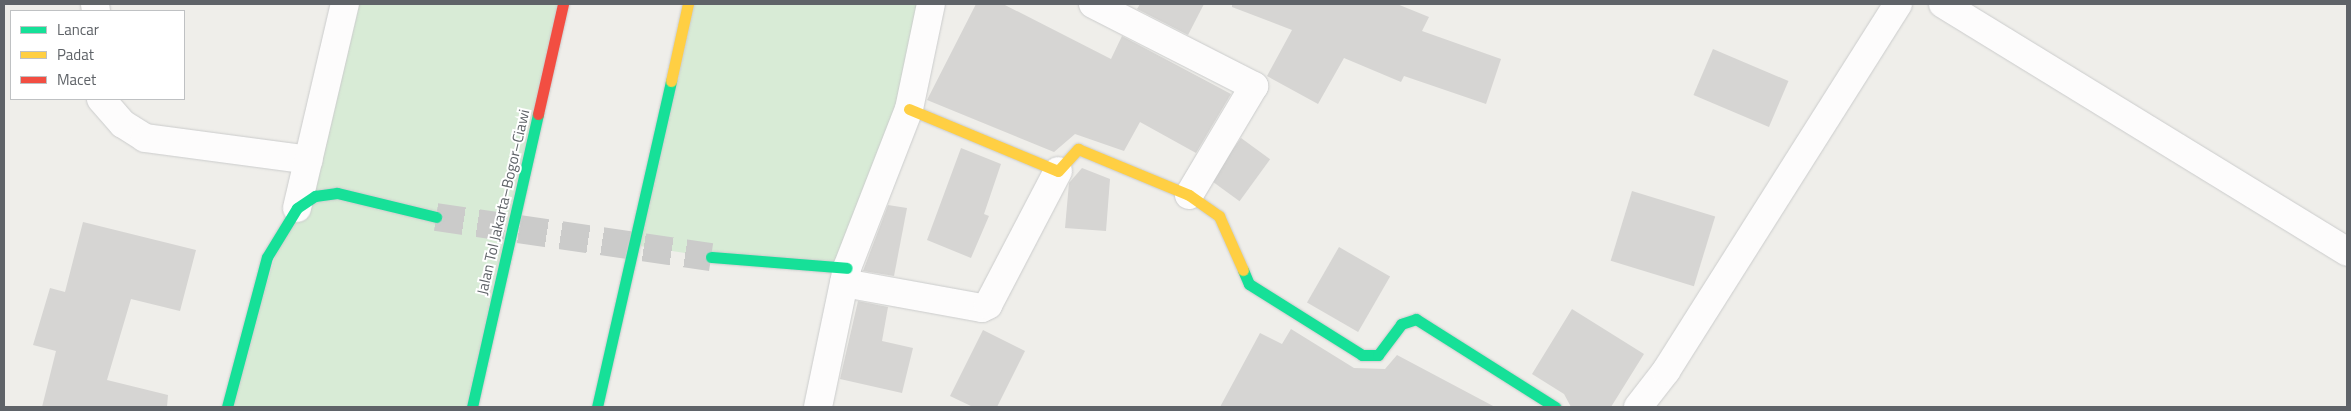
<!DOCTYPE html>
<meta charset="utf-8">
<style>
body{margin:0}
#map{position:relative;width:2351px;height:411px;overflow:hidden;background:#efeeea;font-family:"Titillium Web",sans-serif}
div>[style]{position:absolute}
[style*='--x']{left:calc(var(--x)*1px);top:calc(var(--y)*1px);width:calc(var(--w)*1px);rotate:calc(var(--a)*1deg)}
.green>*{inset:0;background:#d8ebd6}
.building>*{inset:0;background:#d6d5d3;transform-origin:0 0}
.secondary-tunnel>*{height:28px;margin-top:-14px;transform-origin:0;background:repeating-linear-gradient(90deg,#cbcbca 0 28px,transparent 0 42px)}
.roads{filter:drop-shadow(0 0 1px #cbcccc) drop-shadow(0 0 1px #cbcccc)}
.street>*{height:28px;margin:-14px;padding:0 14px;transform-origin:14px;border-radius:14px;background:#fdfcfc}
.fast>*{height:11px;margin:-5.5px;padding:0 5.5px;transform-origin:5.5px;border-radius:5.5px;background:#16e098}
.slow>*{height:11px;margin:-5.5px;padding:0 5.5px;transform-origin:5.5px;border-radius:5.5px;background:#ffcf43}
.jam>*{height:11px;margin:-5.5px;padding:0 5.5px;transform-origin:5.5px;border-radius:5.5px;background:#f24e42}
span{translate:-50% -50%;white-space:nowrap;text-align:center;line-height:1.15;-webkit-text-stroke:4px #fff;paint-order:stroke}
.street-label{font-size:15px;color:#5f6368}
.frame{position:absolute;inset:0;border:5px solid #5f6368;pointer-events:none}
.legend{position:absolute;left:10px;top:10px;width:175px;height:90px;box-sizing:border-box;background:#fff;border:1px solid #bfc1c3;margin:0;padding:6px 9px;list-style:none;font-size:15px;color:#5f6368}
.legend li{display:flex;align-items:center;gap:10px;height:25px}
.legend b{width:25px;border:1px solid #bfc1c3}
</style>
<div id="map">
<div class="green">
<i style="clip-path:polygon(345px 4px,563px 4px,472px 407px,228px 407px,286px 222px)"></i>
<i style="clip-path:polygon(688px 4px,926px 4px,909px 109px,847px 268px,711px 257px,633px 245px)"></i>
</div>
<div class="building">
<i style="clip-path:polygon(976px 4px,1003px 4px,1111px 59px,1122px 36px,1231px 94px,1196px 153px,1140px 122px,1124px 151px,1075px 134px,1054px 152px,927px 100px)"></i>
<i style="clip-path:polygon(1140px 4px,1204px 4px,1188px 35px,1137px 9px)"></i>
<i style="clip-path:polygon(1232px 4px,1397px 4px,1429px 17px,1422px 31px,1501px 59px,1486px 104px,1404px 76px,1401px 82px,1344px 58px,1318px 104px,1267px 76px,1292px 30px,1232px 7px)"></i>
<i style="left:1713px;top:49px;width:82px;height:50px;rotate:23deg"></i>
<i style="left:1241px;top:138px;width:36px;height:52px;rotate:36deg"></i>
<i style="clip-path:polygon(961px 148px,1001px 164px,984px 214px,989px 216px,971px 258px,927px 240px)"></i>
<i style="clip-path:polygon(1082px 168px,1110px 179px,1106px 231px,1065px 228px,1069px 183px)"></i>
<i style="left:1632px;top:191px;width:87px;height:73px;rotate:17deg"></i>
<i style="clip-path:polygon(888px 205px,907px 208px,894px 276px,863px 271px)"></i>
<i style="clip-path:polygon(83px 222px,196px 250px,180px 311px,131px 299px,107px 380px,168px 395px,167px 407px,42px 407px,56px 351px,33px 345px,50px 288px,65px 292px)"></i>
<i style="left:1339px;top:247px;width:59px;height:64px;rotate:30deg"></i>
<i style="clip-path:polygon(858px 301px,888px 307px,882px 341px,913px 348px,902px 393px,840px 379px)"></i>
<i style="clip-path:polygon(1572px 309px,1644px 354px,1611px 407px,1571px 407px,1564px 394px,1532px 374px)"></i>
<i style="clip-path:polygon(1291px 329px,1354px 368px,1385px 369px,1397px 355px,1495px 407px,1220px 407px,1260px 333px,1282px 344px)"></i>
<i style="clip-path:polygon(983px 330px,1025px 351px,997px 407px,973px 407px,950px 396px)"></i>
</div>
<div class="secondary-tunnel">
<i style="--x:436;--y:217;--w:278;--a:8.3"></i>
</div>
<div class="roads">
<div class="street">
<i style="--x:95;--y:4;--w:7;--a:82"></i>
<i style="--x:1093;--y:4;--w:181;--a:27"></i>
<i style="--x:1254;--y:86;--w:127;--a:120.8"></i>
<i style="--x:1943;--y:4;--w:474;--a:31.5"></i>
<i style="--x:101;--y:99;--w:33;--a:49"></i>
<i style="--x:123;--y:124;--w:26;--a:32"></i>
<i style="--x:145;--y:138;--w:165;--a:7.6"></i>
<i style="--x:297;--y:208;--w:210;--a:-76.8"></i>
<i style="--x:844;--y:283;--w:140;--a:10.3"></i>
<i style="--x:982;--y:308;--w:7;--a:-27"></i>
<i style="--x:988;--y:305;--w:151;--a:-62.4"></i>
<i style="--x:818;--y:407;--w:142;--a:-78.2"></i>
<i style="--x:847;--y:268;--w:171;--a:-68.7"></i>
<i style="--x:909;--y:109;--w:107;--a:-78.2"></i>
<i style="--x:1638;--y:407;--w:46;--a:-52.1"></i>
<i style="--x:1666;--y:371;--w:434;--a:-57.7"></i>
</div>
<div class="fast">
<i style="--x:711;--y:257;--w:136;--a:4.6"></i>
<i style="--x:1243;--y:270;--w:15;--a:67"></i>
<i style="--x:1249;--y:284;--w:133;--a:32.1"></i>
<i style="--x:1362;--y:355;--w:16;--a:0"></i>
<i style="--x:1378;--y:355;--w:39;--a:-53"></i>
<i style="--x:1401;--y:324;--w:16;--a:-18"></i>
<i style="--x:1416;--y:319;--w:165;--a:32.3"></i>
<i style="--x:227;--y:407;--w:155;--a:-75.1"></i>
<i style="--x:267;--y:257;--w:57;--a:-58.5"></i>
<i style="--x:297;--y:208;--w:22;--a:-34"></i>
<i style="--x:315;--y:196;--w:22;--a:-8"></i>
<i style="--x:337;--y:193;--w:102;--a:13.6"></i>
<i style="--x:472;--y:407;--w:300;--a:-77.3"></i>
<i style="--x:597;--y:407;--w:334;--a:-77.2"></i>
</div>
<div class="slow">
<i style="--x:671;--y:81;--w:79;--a:-77.6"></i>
<i style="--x:909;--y:109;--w:161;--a:22.6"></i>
<i style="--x:1058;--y:171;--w:30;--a:-48"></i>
<i style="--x:1078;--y:149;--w:120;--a:22.5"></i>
<i style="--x:1189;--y:195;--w:37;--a:35"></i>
<i style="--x:1219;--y:216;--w:59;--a:66"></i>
</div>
<div class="jam">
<i style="--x:538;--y:114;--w:113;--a:-77.2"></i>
</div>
</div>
<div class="street-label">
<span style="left:503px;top:202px;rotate:-77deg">Jalan Tol Jakarta–Bogor–Ciawi</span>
</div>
<div class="frame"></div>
<ul class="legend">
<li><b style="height:6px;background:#16e098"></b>Lancar</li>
<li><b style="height:6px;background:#ffcf43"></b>Padat</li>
<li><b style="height:6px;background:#f24e42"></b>Macet</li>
</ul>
</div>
